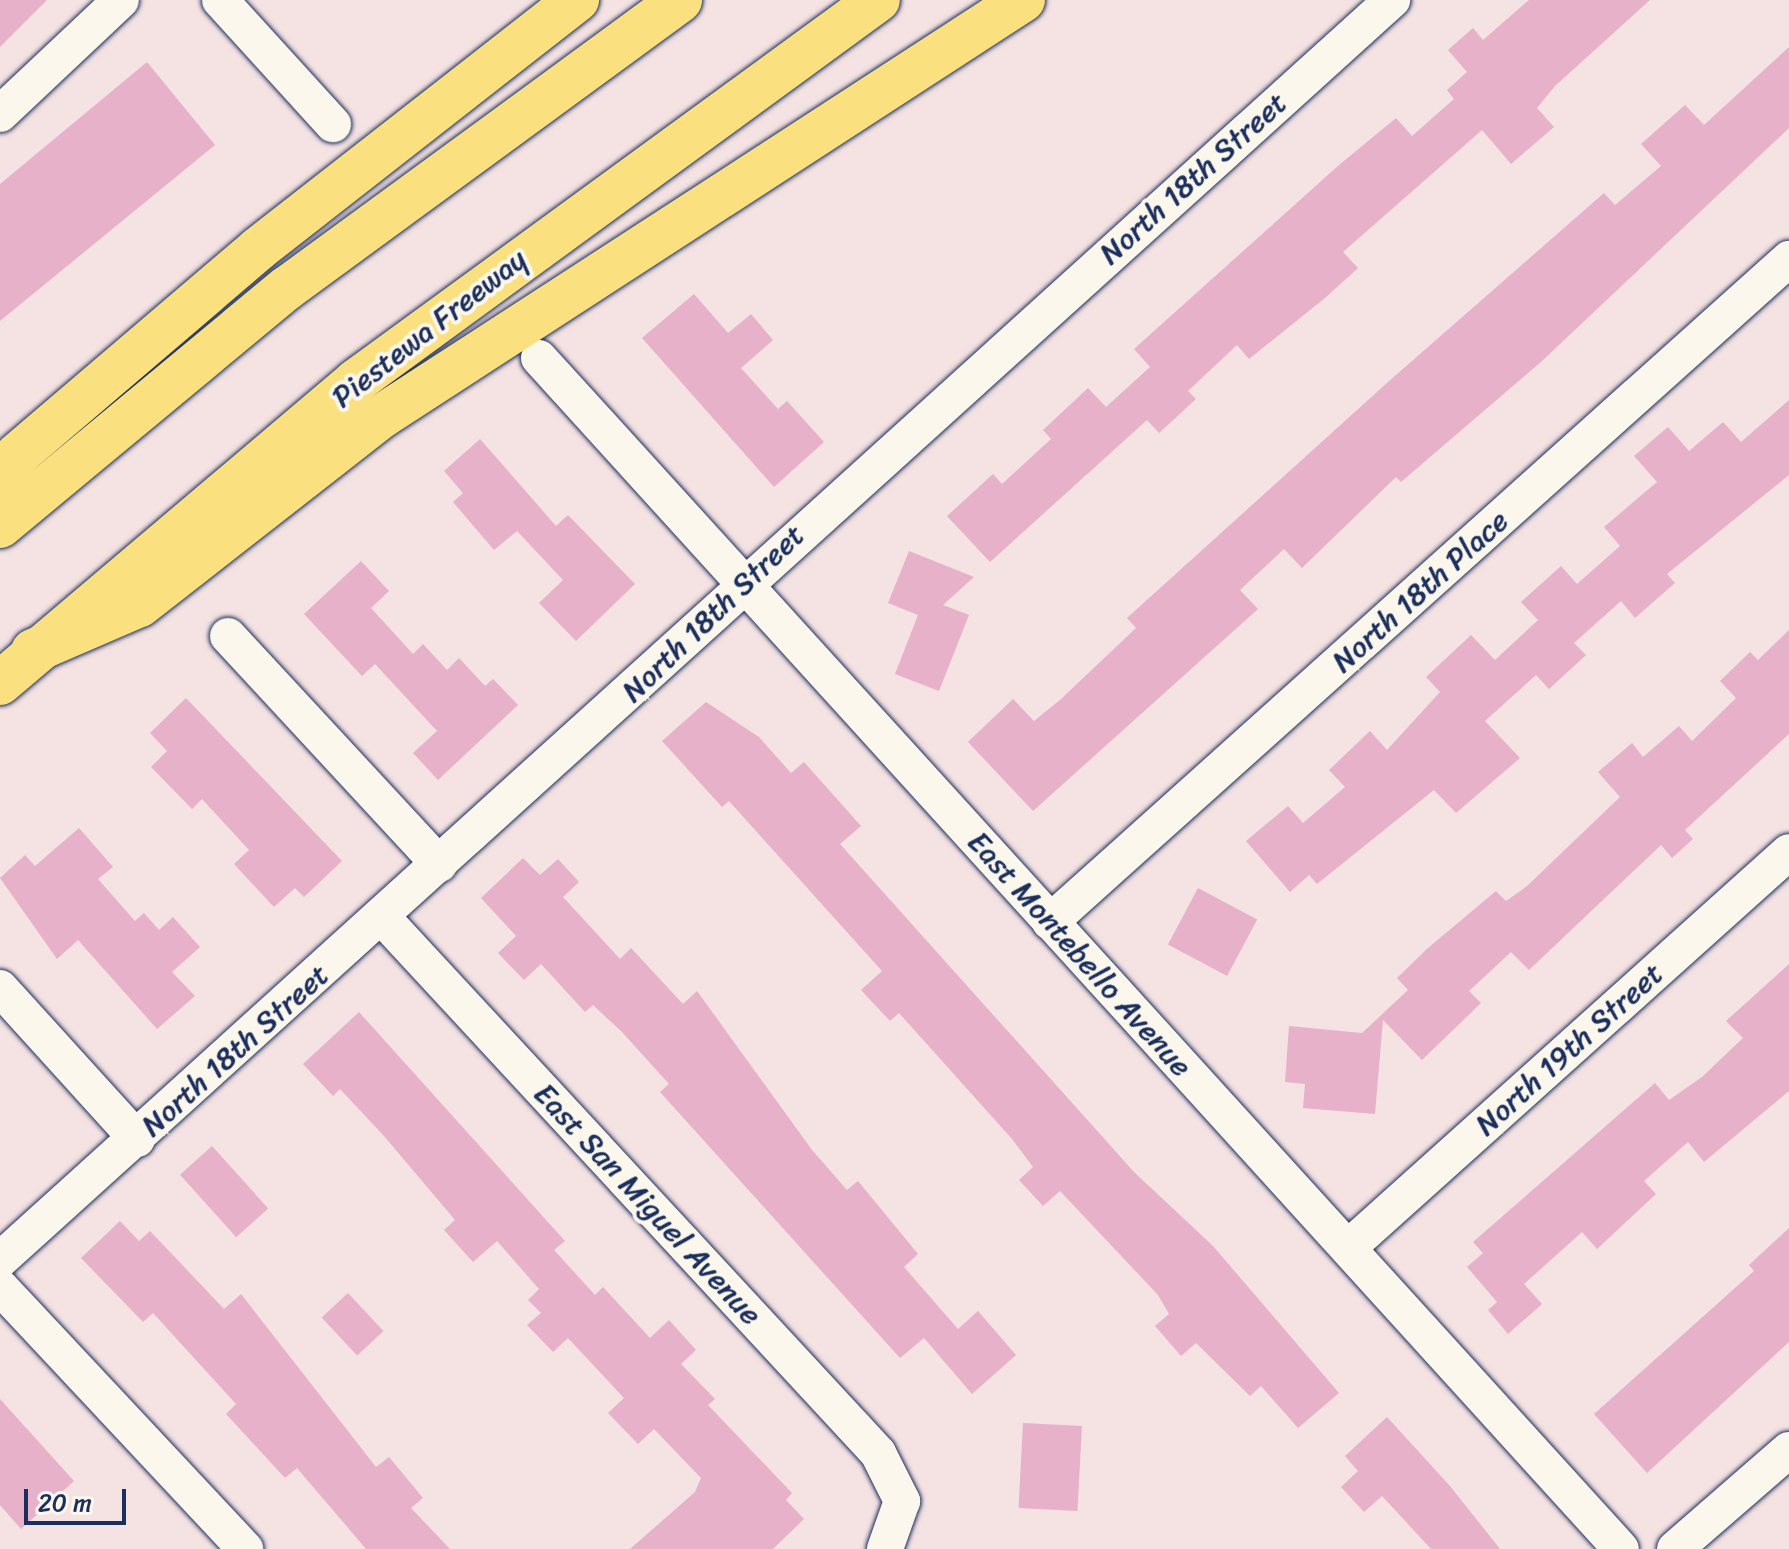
<!DOCTYPE html>
<style>
body{margin:0}
#map{position:relative;width:1789px;height:1549px;overflow:hidden;background:#f5e2e2;font-family:Sriracha,sans-serif}
div>[style]{position:absolute}
[style*='--x']{left:calc(var(--x)*1px);top:calc(var(--y)*1px);width:calc(var(--w)*1px);rotate:calc(var(--a)*1deg)}
.building>*{inset:0;background:#e7b1c9;transform-origin:0 0}
.roads{filter:drop-shadow(0 0 2px #1b2f5e) drop-shadow(0 0 2px #1b2f5e)}
.minor>*{height:36px;margin:-18px;padding:0 18px;transform-origin:18px;border-radius:18px;background:#fbf7ec}
.motorway>*{height:44px;margin:-22px;padding:0 22px;transform-origin:22px;border-radius:22px;background:#fbe080}
span{translate:-50% -50%;white-space:nowrap;text-align:center;line-height:1.15;-webkit-text-stroke:8px #fbf7ec;paint-order:stroke}
.street-label{font-size:30px;color:#1b2f5e}
.scale{position:absolute;left:24px;top:1489px;width:102px;height:36px;box-sizing:border-box;border:4px solid #1b2f5e;border-top:0;padding-left:10px;font-size:24px;line-height:28px;white-space:nowrap;color:#1b2f5e;-webkit-text-stroke:6px #fbf7ec;paint-order:stroke}
</style>
<div id="map">
<div class="building">
<i style="clip-path:polygon(0 0,47px 0,0 47px)"></i>
<i style="clip-path:polygon(1529px 0,1650px 0,1555px 86px,1537px 108px,1554px 127px,1511px 164px,1482px 130px,1343px 252px,1358px 268px,1325px 298px,1249px 359px,1237px 345px,1188px 391px,1196px 399px,1159px 433px,1147px 420px,990px 562px,947px 516px,993px 474px,1002px 484px,1051px 439px,1043px 430px,1088px 388px,1106px 407px,1150px 367px,1134px 349px,1339px 165px,1396px 118px,1412px 136px,1454px 99px,1447px 90px,1467px 72px,1448px 50px,1473px 28px,1483px 40px)"></i>
<i style="clip-path:polygon(1789px 47px,1789px 128px,1542px 361px,1401px 482px,1396px 477px,1302px 568px,1284px 549px,1240px 590px,1258px 609px,1033px 811px,968px 742px,1013px 699px,1034px 721px,1060px 700px,1136px 628px,1127px 618px,1388px 382px,1604px 193px,1615px 205px,1661px 166px,1641px 144px,1685px 105px,1704px 125px)"></i>
<i style="clip-path:polygon(147px 62px,215px 145px,0 321px,0 184px)"></i>
<i style="clip-path:polygon(694px 294px,728px 333px,751px 314px,773px 340px,741px 368px,778px 409px,787px 401px,824px 442px,774px 487px,642px 338px)"></i>
<i style="clip-path:polygon(1789px 400px,1789px 475px,1667px 574px,1675px 583px,1635px 618px,1621px 601px,1574px 643px,1586px 655px,1549px 689px,1536px 675px,1485px 721px,1520px 758px,1456px 813px,1434px 790px,1317px 884px,1309px 875px,1290px 892px,1246px 841px,1288px 806px,1303px 823px,1345px 787px,1329px 770px,1370px 731px,1387px 750px,1440px 692px,1426px 677px,1471px 635px,1495px 660px,1538px 620px,1521px 602px,1561px 566px,1577px 584px,1620px 546px,1604px 527px,1657px 482px,1634px 456px,1668px 427px,1689px 451px,1723px 422px,1741px 442px)"></i>
<i style="clip-path:polygon(480px 439px,556px 526px,568px 515px,635px 584px,576px 641px,539px 603px,563px 580px,517px 531px,494px 550px,453px 502px,463px 493px,444px 471px)"></i>
<i style="clip-path:polygon(909px 551px,974px 577px,943px 605px,969px 615px,939px 691px,895px 674px,918px 615px,888px 603px)"></i>
<i style="clip-path:polygon(361px 561px,389px 591px,371px 608px,413px 654px,423px 644px,447px 670px,459px 658px,485px 686px,493px 679px,518px 705px,438px 780px,413px 753px,437px 731px,375px 664px,362px 676px,304px 614px)"></i>
<i style="clip-path:polygon(1789px 630px,1789px 734px,1685px 830px,1693px 839px,1672px 858px,1661px 845px,1529px 970px,1511px 952px,1469px 991px,1481px 1003px,1422px 1060px,1383px 1020px,1375px 1114px,1303px 1108px,1305px 1084px,1285px 1082px,1289px 1026px,1362px 1033px,1408px 990px,1397px 978px,1428px 948px,1496px 891px,1506px 901px,1526px 887px,1620px 797px,1598px 772px,1632px 743px,1643px 757px,1679px 726px,1692px 741px,1736px 698px,1720px 681px,1750px 652px,1758px 660px)"></i>
<i style="clip-path:polygon(186px 698px,342px 861px,304px 897px,295px 888px,274px 907px,234px 864px,249px 850px,202px 799px,192px 809px,151px 767px,167px 751px,150px 733px)"></i>
<i style="clip-path:polygon(706px 702px,759px 737px,791px 773px,804px 762px,861px 826px,840px 844px,1134px 1172px,1213px 1246px,1339px 1393px,1298px 1428px,1261px 1386px,1250px 1396px,1196px 1343px,1181px 1356px,1155px 1326px,1169px 1314px,1158px 1295px,1060px 1191px,1043px 1206px,1019px 1180px,1033px 1167px,1012px 1139px,899px 1013px,890px 1021px,861px 990px,882px 971px,729px 801px,722px 807px,662px 741px)"></i>
<i style="clip-path:polygon(79px 828px,113px 867px,98px 879px,135px 921px,144px 913px,159px 930px,173px 917px,200px 947px,172px 972px,195px 996px,157px 1029px,78px 940px,57px 959px,0 878px,25px 855px,35px 866px)"></i>
<i style="clip-path:polygon(523px 858px,540px 875px,558px 859px,579px 882px,563px 897px,620px 959px,631px 948px,683px 1004px,697px 991px,812px 1150px,847px 1190px,858px 1181px,918px 1254px,904px 1267px,958px 1329px,978px 1311px,1016px 1355px,972px 1394px,924px 1338px,900px 1358px,660px 1092px,669px 1084px,622px 1032px,593px 1005px,585px 1012px,541px 964px,524px 980px,498px 953px,516px 936px,481px 898px)"></i>
<i style="left:1198px;top:888px;width:67px;height:64px;rotate:28deg"></i>
<i style="clip-path:polygon(1789px 964px,1789px 1091px,1704px 1162px,1688px 1142px,1644px 1181px,1656px 1194px,1597px 1249px,1582px 1232px,1524px 1284px,1542px 1304px,1508px 1334px,1488px 1310px,1497px 1302px,1467px 1267px,1483px 1253px,1473px 1242px,1655px 1083px,1669px 1100px,1702px 1077px,1743px 1038px,1726px 1021px)"></i>
<i style="clip-path:polygon(359px 1012px,565px 1241px,554px 1250px,595px 1295px,603px 1287px,650px 1338px,669px 1320px,696px 1350px,681px 1364px,715px 1399px,708px 1405px,792px 1493px,786px 1500px,804px 1519px,773px 1549px,630px 1549px,695px 1492px,701px 1478px,654px 1429px,638px 1444px,608px 1413px,624px 1398px,568px 1338px,553px 1352px,527px 1325px,541px 1313px,528px 1300px,539px 1289px,497px 1241px,473px 1262px,444px 1230px,455px 1220px,384px 1136px,340px 1089px,333px 1096px,303px 1064px)"></i>
<i style="left:212px;top:1146px;width:84px;height:43px;rotate:48deg"></i>
<i style="clip-path:polygon(120px 1221px,139px 1241px,150px 1231px,224px 1309px,241px 1294px,376px 1467px,389px 1457px,423px 1498px,411px 1508px,450px 1549px,366px 1549px,297px 1468px,285px 1478px,226px 1414px,236px 1404px,153px 1313px,143px 1322px,81px 1258px)"></i>
<i style="clip-path:polygon(1789px 1228px,1789px 1342px,1647px 1473px,1594px 1414px,1754px 1271px,1749px 1265px)"></i>
<i style="left:348px;top:1293px;width:52px;height:36px;rotate:47deg"></i>
<i style="clip-path:polygon(0 1399px,74px 1481px,21px 1529px,0 1505px)"></i>
<i style="clip-path:polygon(1387px 1417px,1450px 1486px,1500px 1549px,1431px 1549px,1382px 1496px,1364px 1512px,1341px 1487px,1358px 1471px,1345px 1456px)"></i>
<i style="left:1023px;top:1423px;width:59px;height:85px;rotate:3deg"></i>
</div>
<div class="roads">
<div class="minor">
<i style="--x:220;--y:0;--w:168;--a:47.7"></i>
<i style="--x:0;--y:114;--w:166;--a:-43.3"></i>
<i style="--x:539;--y:358;--w:1609;--a:47.75"></i>
<i style="--x:228;--y:636;--w:311;--a:47.2"></i>
<i style="--x:381;--y:916;--w:732;--a:47.22"></i>
<i style="--x:878;--y:1453;--w:54;--a:63.4"></i>
<i style="--x:902;--y:1501;--w:51;--a:109.5"></i>
<i style="--x:1050;--y:922;--w:993;--a:-41.9"></i>
<i style="--x:0;--y:988;--w:204;--a:47.8"></i>
<i style="--x:1349;--y:1247;--w:591;--a:-41.92"></i>
<i style="--x:0;--y:1260;--w:1878;--a:-42.15"></i>
<i style="--x:0;--y:1287;--w:359;--a:46.9"></i>
<i style="--x:1675;--y:1549;--w:151;--a:-41"></i>
</div>
<div class="motorway">
<i style="--x:0;--y:486;--w:35;--a:-61"></i>
<i style="--x:17;--y:455;--w:317;--a:-40.5"></i>
<i style="--x:258;--y:249;--w:405;--a:-38"></i>
<i style="--x:0;--y:526;--w:373;--a:-39.7"></i>
<i style="--x:287;--y:288;--w:487;--a:-36.2"></i>
<i style="--x:33;--y:651;--w:116;--a:-23.3"></i>
<i style="--x:140;--y:605;--w:307;--a:-38"></i>
<i style="--x:382;--y:416;--w:764;--a:-32.98"></i>
<i style="--x:0;--y:683;--w:467;--a:-40.3"></i>
<i style="--x:356;--y:381;--w:646;--a:-36.13"></i>
</div>
</div>
<div class="street-label">
<span style="left:1193px;top:178px;rotate:-42deg">North 18th Street</span>
<span style="left:429px;top:328px;rotate:-38deg">Piestewa Freeway</span>
<span style="left:1420px;top:591px;rotate:-42deg">North 18th Place</span>
<span style="left:713px;top:613px;rotate:-44deg">North 18th Street</span>
<span style="left:1080px;top:954px;rotate:48deg">East Montebello Avenue</span>
<span style="left:1569px;top:1049px;rotate:-42deg">North 19th Street</span>
<span style="left:235px;top:1050px;rotate:-42deg">North 18th Street</span>
<span style="left:648px;top:1204px;rotate:47deg">East San Miguel Avenue</span>
</div>
<div class="scale">20 m</div>
</div>
